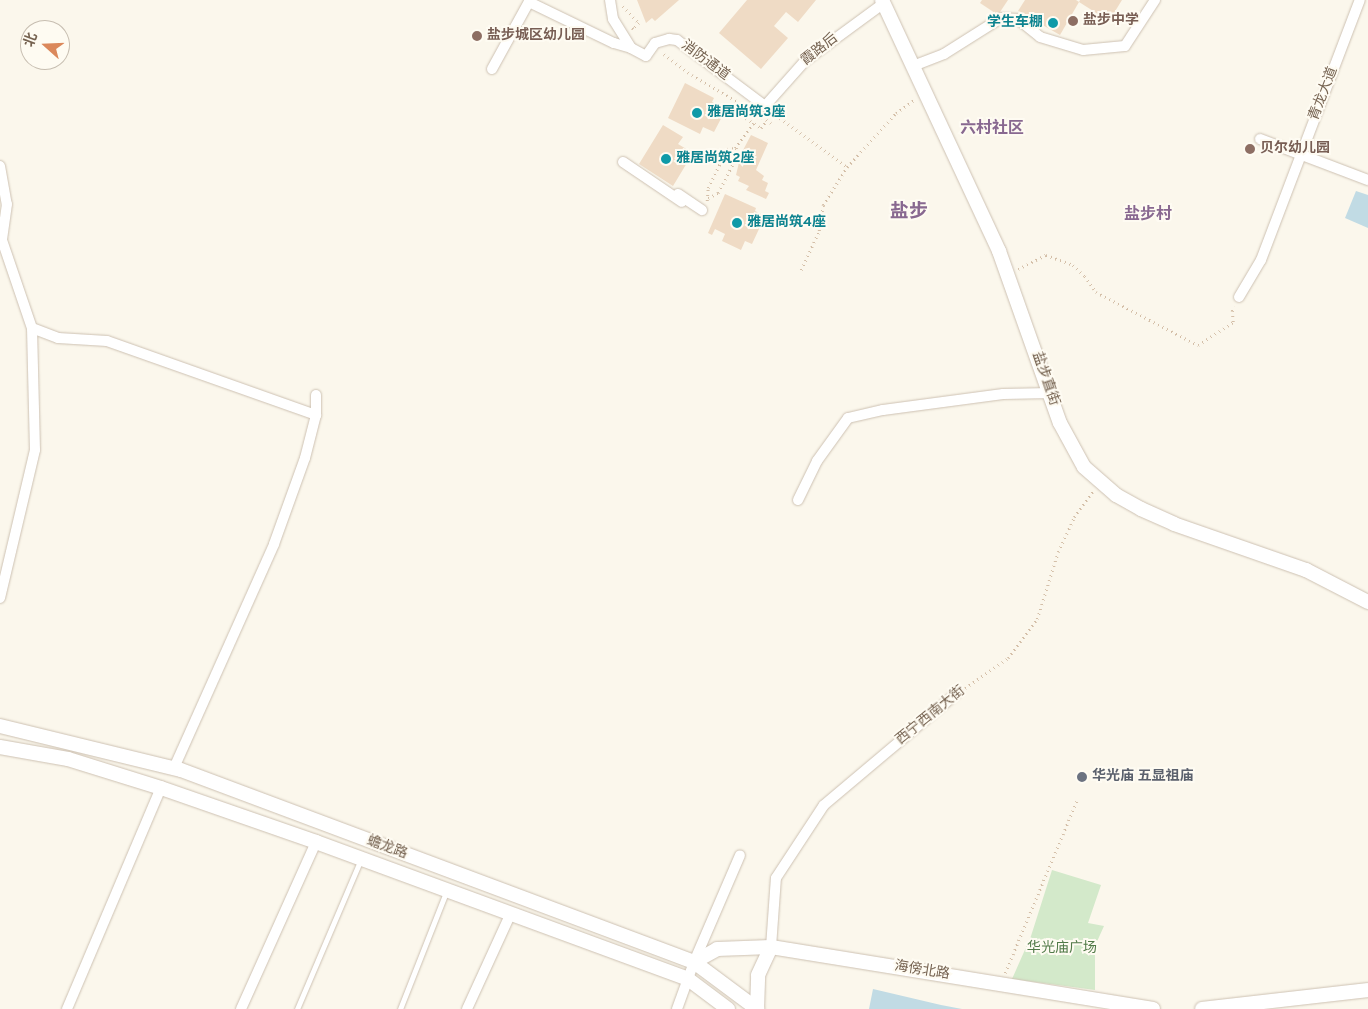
<!DOCTYPE html>
<meta charset="utf-8">
<style>
body{margin:0}
#map{position:relative;width:1368px;height:1009px;overflow:hidden;background:#fbf7ec;font-family:Overpass,"Noto Sans SC",sans-serif}
div>[style]{position:absolute}
[style*='--x']{left:calc(var(--x)*1px);top:calc(var(--y)*1px);width:calc(var(--w)*1px);rotate:calc(var(--a)*1deg)}
.green>*{inset:0;background:#d3e9ca}
.water>*{inset:0;background:#c1dbe4}
.building>*{inset:0;background:#efdbc5}
.path>*{height:2.5px;margin-top:-1.25px;transform-origin:0;background:repeating-linear-gradient(90deg,#d4bfa8 0 1px,transparent 0 5px)}
.roads{filter:drop-shadow(0 0 1px #cdc1b2) drop-shadow(0 0 1px #cdc1b2)}
.lane>*{height:5px;margin:-2.5px;padding:0 2.5px;transform-origin:2.5px;border-radius:2.5px;background:#fff}
.street>*{height:10px;margin:-5px;padding:0 5px;transform-origin:5px;border-radius:5px;background:#fff}
.secondary>*{height:14px;margin:-7px;padding:0 7px;transform-origin:7px;border-radius:7px;background:#fff}
.dots>*{width:14px;height:14px;translate:-50% -50%;box-sizing:border-box;border:2px solid #fefbf2;border-radius:50%}
span{translate:-50% -50%;white-space:nowrap;text-align:center;line-height:1.15;-webkit-text-stroke:4px #fefbf2;paint-order:stroke}
.education-label{font-size:14px;color:#785e54;font-weight:700}
.left{translate:0 -50%;text-align:left}
.culture-label{font-size:14px;color:#0d838f;font-weight:700}
.right{translate:-100% -50%;text-align:right}
.street-label{font-size:14px;color:#756250}
.worship-label{font-size:14px;color:#5b616d;font-weight:700}
.park-label{font-size:14px;color:#517a48}
.quarter-label{font-size:16px;color:#886890;font-weight:700}
.district-label{font-size:19px;color:#886890;font-weight:700}
.north{position:absolute;left:20px;top:20px;width:50px;height:50px;box-sizing:border-box;background:#fefbf2;border:1px solid #c7beb1;border-radius:50%;rotate:290deg;font-size:14px;font-weight:700;line-height:20px;text-align:center;color:#756250}
.north::after{content:'';display:block;margin:auto;width:18px;height:22px;background:#db885b;clip-path:polygon(50% 0,100% 100%,50% 72%,0 100%)}
</style>
<div id="map">
<div class="green">
<i style="clip-path:polygon(1052px 870px,1101px 885px,1088px 923px,1104px 926px,1095px 946px,1095px 990px,1012px 979px,1031px 936px)"></i>
</div>
<div class="water">
<i style="clip-path:polygon(1356px 191px,1368px 195px,1368px 228px,1345px 218px)"></i>
<i style="clip-path:polygon(873px 989px,941px 1005px,962px 1009px,869px 1009px)"></i>
</div>
<div class="building">
<i style="clip-path:polygon(637px 0,679px 0,655px 21px,652px 18px,646px 23px)"></i>
<i style="clip-path:polygon(747px 0,816px 0,798px 22px,786px 12px,774px 26px,788px 38px,761px 69px,719px 33px)"></i>
<i style="clip-path:polygon(982px 0,1008px 0,998px 15px,980px 3px)"></i>
<i style="clip-path:polygon(1025px 0,1076px 0,1079px 2px,1060px 35px,1018px 11px)"></i>
<i style="clip-path:polygon(1080px 0,1122px 0,1109px 21px,1079px 2px)"></i>
<i style="clip-path:polygon(685px 83px,714px 98px,712px 102px,726px 109px,714px 132px,703px 127px,700px 134px,668px 118px)"></i>
<i style="clip-path:polygon(663px 125px,683px 137px,678px 144px,693px 153px,673px 186px,639px 164px)"></i>
<i style="clip-path:polygon(751px 135px,768px 143px,756px 170px,764px 176px,762px 180px,768px 183px,765px 191px,769px 193px,766px 199px,746px 190px,749px 186px,738px 181px,740px 177px,736px 175px,741px 154px)"></i>
<i style="clip-path:polygon(725px 194px,756px 208px,755px 211px,765px 216px,752px 244px,745px 241px,741px 250px,722px 241px,725px 234px,715px 229px,712px 235px,708px 233px)"></i>
</div>
<div class="path">
<i style="--x:623;--y:6;--w:23;--a:47"></i>
<i style="--x:639;--y:23;--w:8;--a:135"></i>
<i style="--x:633;--y:29;--w:3;--a:-135"></i>
<i style="--x:664;--y:54;--w:35;--a:37"></i>
<i style="--x:692;--y:75;--w:61;--a:30.3"></i>
<i style="--x:752;--y:110;--w:10;--a:127"></i>
<i style="--x:746;--y:118;--w:18;--a:34"></i>
<i style="--x:761;--y:128;--w:9;--a:-54"></i>
<i style="--x:772;--y:112;--w:93;--a:36.3"></i>
<i style="--x:762;--y:117;--w:11;--a:34"></i>
<i style="--x:708;--y:198;--w:11;--a:-27"></i>
<i style="--x:718;--y:193;--w:44;--a:-62.9"></i>
<i style="--x:738;--y:154;--w:6;--a:-108"></i>
<i style="--x:707;--y:201;--w:13;--a:-86"></i>
<i style="--x:708;--y:188;--w:43;--a:-64"></i>
<i style="--x:727;--y:149;--w:8;--a:-7"></i>
<i style="--x:735;--y:148;--w:31;--a:-54"></i>
<i style="--x:1018;--y:269;--w:31;--a:-27"></i>
<i style="--x:1046;--y:255;--w:29;--a:20"></i>
<i style="--x:1073;--y:265;--w:16;--a:43"></i>
<i style="--x:1085;--y:276;--w:19;--a:55"></i>
<i style="--x:1096;--y:292;--w:115;--a:27.5"></i>
<i style="--x:1198;--y:345;--w:42;--a:-33.3"></i>
<i style="--x:1233;--y:322;--w:11;--a:-95"></i>
<i style="--x:1232;--y:311;--w:5;--a:-68"></i>
<i style="--x:801;--y:270;--w:43;--a:-65.2"></i>
<i style="--x:819;--y:231;--w:26;--a:-81"></i>
<i style="--x:823;--y:205;--w:45;--a:-57.7"></i>
<i style="--x:847;--y:167;--w:73;--a:-47.8"></i>
<i style="--x:896;--y:113;--w:24;--a:-36"></i>
<i style="--x:965;--y:688;--w:52;--a:-34.9"></i>
<i style="--x:1008;--y:658;--w:49;--a:-53.4"></i>
<i style="--x:1037;--y:619;--w:70;--a:-72.6"></i>
<i style="--x:1058;--y:552;--w:38;--a:-65"></i>
<i style="--x:1074;--y:517;--w:32;--a:-54"></i>
<i style="--x:1005;--y:973;--w:187;--a:-67.4"></i>
</div>
<div class="roads">
<div class="lane">
<i style="--x:297;--y:1009;--w:163;--a:-66.9"></i>
<i style="--x:400;--y:1009;--w:126;--a:-68.5"></i>
</div>
<div class="street">
<i style="--x:610;--y:0;--w:19;--a:81"></i>
<i style="--x:613;--y:19;--w:34;--a:58"></i>
<i style="--x:631;--y:48;--w:17;--a:28"></i>
<i style="--x:646;--y:56;--w:16;--a:-55"></i>
<i style="--x:655;--y:43;--w:15;--a:-16"></i>
<i style="--x:669;--y:39;--w:8;--a:7"></i>
<i style="--x:677;--y:40;--w:110;--a:36.9"></i>
<i style="--x:765;--y:106;--w:60;--a:-48.4"></i>
<i style="--x:805;--y:61;--w:98;--a:-36.3"></i>
<i style="--x:529;--y:2;--w:94;--a:25.8"></i>
<i style="--x:614;--y:43;--w:18;--a:16"></i>
<i style="--x:913;--y:66;--w:33;--a:-21"></i>
<i style="--x:944;--y:54;--w:67;--a:-32.3"></i>
<i style="--x:1001;--y:18;--w:17;--a:3"></i>
<i style="--x:1018;--y:19;--w:28;--a:39"></i>
<i style="--x:1040;--y:37;--w:45;--a:16.8"></i>
<i style="--x:1083;--y:50;--w:42;--a:-5.4"></i>
<i style="--x:1125;--y:46;--w:55;--a:-56.9"></i>
<i style="--x:492;--y:69;--w:79;--a:-61.2"></i>
<i style="--x:1260;--y:139;--w:116;--a:20.8"></i>
<i style="--x:623;--y:162;--w:71;--a:34.1"></i>
<i style="--x:0;--y:166;--w:39;--a:80"></i>
<i style="--x:7;--y:204;--w:36;--a:98"></i>
<i style="--x:2;--y:240;--w:93;--a:71.2"></i>
<i style="--x:32;--y:328;--w:122;--a:88.6"></i>
<i style="--x:35;--y:450;--w:152;--a:103.3"></i>
<i style="--x:678;--y:194;--w:29;--a:34"></i>
<i style="--x:1239;--y:297;--w:43;--a:-59.3"></i>
<i style="--x:1261;--y:260;--w:278;--a:-69.2"></i>
<i style="--x:32;--y:328;--w:28;--a:21"></i>
<i style="--x:58;--y:338;--w:49;--a:3.5"></i>
<i style="--x:107;--y:341;--w:222;--a:19.5"></i>
<i style="--x:798;--y:500;--w:43;--a:-64"></i>
<i style="--x:817;--y:461;--w:53;--a:-54.2"></i>
<i style="--x:848;--y:418;--w:36;--a:-13"></i>
<i style="--x:883;--y:410;--w:121;--a:-7.6"></i>
<i style="--x:1003;--y:394;--w:48;--a:-1.2"></i>
<i style="--x:174;--y:768;--w:245;--a:-65.9"></i>
<i style="--x:274;--y:544;--w:91;--a:-70.2"></i>
<i style="--x:305;--y:458;--w:44;--a:-75.7"></i>
<i style="--x:316;--y:415;--w:20;--a:-90"></i>
<i style="--x:771;--y:947;--w:69;--a:-85.9"></i>
<i style="--x:776;--y:878;--w:87;--a:-56.7"></i>
<i style="--x:824;--y:805;--w:174;--a:-40.1"></i>
<i style="--x:67;--y:1009;--w:240;--a:-67"></i>
<i style="--x:241;--y:1009;--w:183;--a:-65.8"></i>
<i style="--x:467;--y:1009;--w:106;--a:-65.4"></i>
<i style="--x:677;--y:1009;--w:50;--a:-70.1"></i>
<i style="--x:694;--y:962;--w:116;--a:-66.7"></i>
</div>
<div class="secondary">
<i style="--x:882;--y:0;--w:277;--a:65"></i>
<i style="--x:999;--y:251;--w:182;--a:70.5"></i>
<i style="--x:1060;--y:423;--w:50;--a:61.4"></i>
<i style="--x:1084;--y:467;--w:43;--a:41.2"></i>
<i style="--x:1116;--y:495;--w:29;--a:29"></i>
<i style="--x:1141;--y:509;--w:36;--a:24"></i>
<i style="--x:1174;--y:524;--w:140;--a:19.2"></i>
<i style="--x:1306;--y:570;--w:70;--a:27.3"></i>
<i style="--x:0;--y:726;--w:186;--a:13.7"></i>
<i style="--x:181;--y:770;--w:548;--a:20.52"></i>
<i style="--x:694;--y:962;--w:79;--a:36.7"></i>
<i style="--x:0;--y:747;--w:69;--a:10"></i>
<i style="--x:68;--y:759;--w:97;--a:17.3"></i>
<i style="--x:161;--y:788;--w:164;--a:19.2"></i>
<i style="--x:316;--y:842;--w:396;--a:20.2"></i>
<i style="--x:688;--y:979;--w:50;--a:36.9"></i>
<i style="--x:694;--y:962;--w:26;--a:-29"></i>
<i style="--x:717;--y:949;--w:54;--a:-2.1"></i>
<i style="--x:771;--y:947;--w:387;--a:9.2"></i>
<i style="--x:757;--y:1009;--w:34;--a:-88"></i>
<i style="--x:758;--y:975;--w:31;--a:-65"></i>
<i style="--x:1202;--y:1009;--w:167;--a:-6.5"></i>
</div>
</div>
<div class="dots">
<i style="left:1073px;top:21px;background:#8d6e63"></i>
<i style="left:1053px;top:23px;background:#0f9aa8"></i>
<i style="left:477px;top:36px;background:#8d6e63"></i>
<i style="left:697px;top:113px;background:#0f9aa8"></i>
<i style="left:1250px;top:149px;background:#8d6e63"></i>
<i style="left:666px;top:159px;background:#0f9aa8"></i>
<i style="left:737px;top:223px;background:#0f9aa8"></i>
<i style="left:1082px;top:777px;background:#6b7280"></i>
</div>
<div class="education-label">
<span class="left" style="left:1083px;top:21px">盐步中学</span>
<span class="left" style="left:487px;top:36px">盐步城区幼儿园</span>
<span class="left" style="left:1260px;top:149px">贝尔幼儿园</span>
</div>
<div class="culture-label">
<span class="right" style="left:1043px;top:23px">学生车棚</span>
<span class="left" style="left:707px;top:113px">雅居尚筑3座</span>
<span class="left" style="left:676px;top:159px">雅居尚筑2座</span>
<span class="left" style="left:747px;top:223px">雅居尚筑4座</span>
</div>
<div class="street-label">
<span style="left:820px;top:50px;rotate:-38deg">霞路后</span>
<span style="left:705px;top:61px;rotate:37deg">消防通道</span>
<span style="left:1324px;top:94px;rotate:-69deg">青龙大道</span>
<span style="left:1045px;top:379px;rotate:71deg">盐步直街</span>
<span style="left:931px;top:716px;rotate:-39deg">西宁西南大街</span>
<span style="left:387px;top:848px;rotate:20deg">蟾龙路</span>
<span style="left:922px;top:971px;rotate:9deg">海傍北路</span>
</div>
<div class="worship-label">
<span class="left" style="left:1092px;top:777px">华光庙 五显祖庙</span>
</div>
<div class="park-label">
<span style="left:1062px;top:949px">华光庙广场</span>
</div>
<div class="quarter-label">
<span style="left:992px;top:129px">六村社区</span>
<span style="left:1148px;top:215px">盐步村</span>
</div>
<div class="district-label">
<span style="left:909px;top:213px">盐步</span>
</div>
<div class="north">北</div>
</div>
